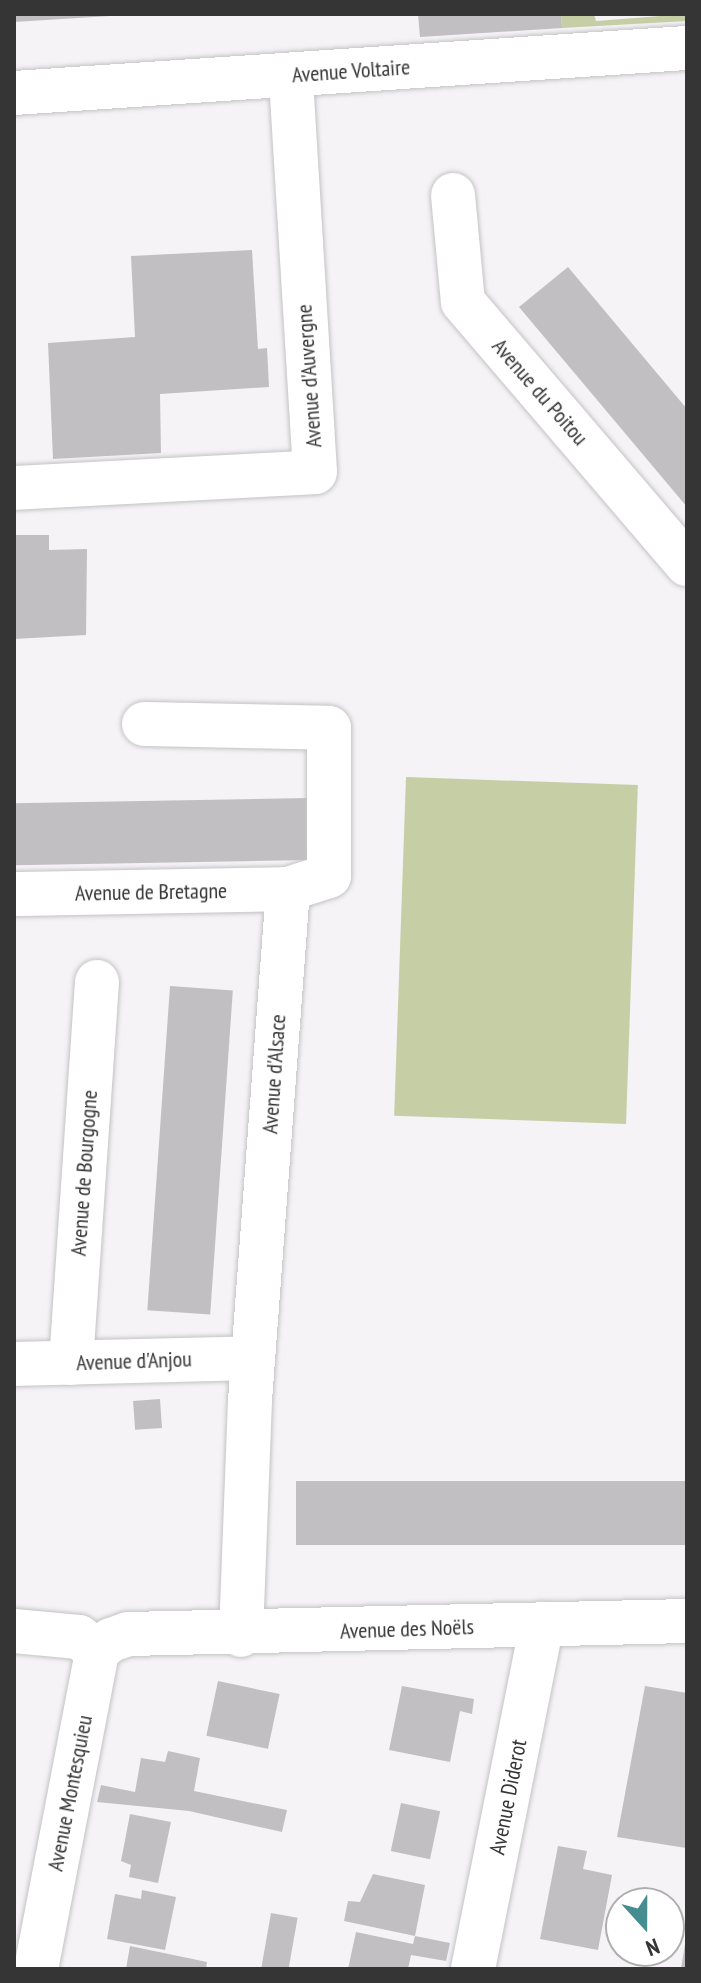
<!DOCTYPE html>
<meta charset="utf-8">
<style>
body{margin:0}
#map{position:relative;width:701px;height:1983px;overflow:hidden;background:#f5f3f6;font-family:"PT Sans Narrow",sans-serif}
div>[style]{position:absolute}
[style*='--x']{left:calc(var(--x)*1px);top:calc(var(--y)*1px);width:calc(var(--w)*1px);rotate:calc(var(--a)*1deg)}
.green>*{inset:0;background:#c5cea5;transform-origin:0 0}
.building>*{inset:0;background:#c1bfc2;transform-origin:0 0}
.roads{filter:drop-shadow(0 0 2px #c4c2c5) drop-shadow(0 0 2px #c4c2c5)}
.minor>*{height:44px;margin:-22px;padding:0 22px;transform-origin:22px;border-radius:22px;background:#fff}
span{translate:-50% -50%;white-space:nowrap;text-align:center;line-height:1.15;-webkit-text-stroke:6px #fff;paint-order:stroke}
.street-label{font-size:22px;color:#363536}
.frame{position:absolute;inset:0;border:16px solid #363536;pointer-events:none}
.north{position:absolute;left:605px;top:1887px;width:80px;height:80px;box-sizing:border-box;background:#fff;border:2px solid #afaeaf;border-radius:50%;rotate:159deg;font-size:22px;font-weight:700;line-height:32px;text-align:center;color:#363536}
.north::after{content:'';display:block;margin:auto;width:28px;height:36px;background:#458d91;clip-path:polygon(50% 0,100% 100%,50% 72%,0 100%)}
</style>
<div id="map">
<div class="green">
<i style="clip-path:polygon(594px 14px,596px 21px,687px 14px,687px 21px,562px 28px,561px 15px)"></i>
<i style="left:406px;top:777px;width:232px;height:339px;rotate:2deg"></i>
</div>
<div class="building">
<i style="clip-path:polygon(14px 14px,110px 14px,110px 16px,14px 22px)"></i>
<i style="clip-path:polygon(418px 14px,561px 14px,562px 28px,420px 37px)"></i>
<i style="clip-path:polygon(252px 250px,258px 349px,267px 348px,269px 387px,160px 394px,161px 453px,53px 459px,48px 343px,135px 337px,131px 256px)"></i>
<i style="clip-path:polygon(568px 267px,687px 409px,687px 507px,519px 307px)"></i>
<i style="clip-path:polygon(14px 535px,49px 535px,49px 550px,87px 549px,86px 635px,14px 639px)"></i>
<i style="left:309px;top:798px;width:62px;height:295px;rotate:89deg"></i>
<i style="left:170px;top:986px;width:63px;height:325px;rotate:4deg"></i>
<i style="left:160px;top:1399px;width:29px;height:27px;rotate:86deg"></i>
<i style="left:687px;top:1481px;width:64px;height:391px;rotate:90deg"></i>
<i style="left:218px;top:1681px;width:63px;height:56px;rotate:12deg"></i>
<i style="clip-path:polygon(402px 1686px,474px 1699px,472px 1714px,460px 1711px,450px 1762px,389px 1750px)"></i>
<i style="clip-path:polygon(645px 1686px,687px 1693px,686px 1848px,617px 1837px)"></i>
<i style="clip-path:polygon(168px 1751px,200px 1758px,194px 1791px,287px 1810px,282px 1832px,189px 1811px,97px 1802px,101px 1785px,135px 1792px,141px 1758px,165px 1762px)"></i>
<i style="left:401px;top:1803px;width:40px;height:49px;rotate:12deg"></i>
<i style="clip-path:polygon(130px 1814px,171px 1822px,158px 1883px,129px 1877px,131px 1865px,121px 1861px)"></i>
<i style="clip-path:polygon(558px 1846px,587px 1851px,583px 1869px,612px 1875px,598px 1950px,540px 1939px)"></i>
<i style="clip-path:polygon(373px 1874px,425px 1885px,415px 1936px,450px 1943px,446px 1961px,411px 1955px,408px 1969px,348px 1969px,356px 1932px,413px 1944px,415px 1936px,344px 1921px,348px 1901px,360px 1902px)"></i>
<i style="clip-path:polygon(142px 1890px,176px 1897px,165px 1950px,107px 1939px,115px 1894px,141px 1899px)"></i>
<i style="left:271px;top:1913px;width:27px;height:55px;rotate:10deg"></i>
<i style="clip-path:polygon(685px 1944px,687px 1969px,681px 1969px)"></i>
<i style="clip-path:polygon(130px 1946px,207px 1962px,206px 1969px,126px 1969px)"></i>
</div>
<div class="roads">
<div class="minor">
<i style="--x:14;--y:93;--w:675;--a:-3.83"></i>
<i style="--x:453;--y:195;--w:107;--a:84.7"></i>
<i style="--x:463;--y:302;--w:345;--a:49.5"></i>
<i style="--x:14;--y:488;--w:301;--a:-3"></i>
<i style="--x:315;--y:472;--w:397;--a:-93.5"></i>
<i style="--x:144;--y:724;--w:185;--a:1.2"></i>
<i style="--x:329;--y:728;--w:148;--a:90"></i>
<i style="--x:329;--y:876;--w:43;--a:162.4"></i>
<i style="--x:288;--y:889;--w:512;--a:94.25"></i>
<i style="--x:250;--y:1400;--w:235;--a:92.2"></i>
<i style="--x:14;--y:894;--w:274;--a:-1"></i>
<i style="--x:71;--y:1363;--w:382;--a:-86.1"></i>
<i style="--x:14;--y:1364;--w:239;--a:-1.4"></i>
<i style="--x:14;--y:1631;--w:65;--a:5.3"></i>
<i style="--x:79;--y:1637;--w:23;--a:38"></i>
<i style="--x:36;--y:1969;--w:324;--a:-79.1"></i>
<i style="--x:97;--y:1651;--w:18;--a:-38"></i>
<i style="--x:111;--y:1640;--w:18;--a:-19"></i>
<i style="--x:128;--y:1634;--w:559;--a:-1.33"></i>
<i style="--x:473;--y:1969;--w:352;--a:-78.7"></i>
</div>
</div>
<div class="street-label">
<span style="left:351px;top:71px;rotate:-4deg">Avenue Voltaire</span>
<span style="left:309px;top:376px;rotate:-94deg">Avenue d'Auvergne</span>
<span style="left:540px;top:392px;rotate:49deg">Avenue du Poitou</span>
<span style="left:151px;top:892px;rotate:-1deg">Avenue de Bretagne</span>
<span style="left:274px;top:1074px;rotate:-86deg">Avenue d'Alsace</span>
<span style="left:84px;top:1173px;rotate:-86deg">Avenue de Bourgogne</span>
<span style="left:134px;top:1361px;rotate:-2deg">Avenue d'Anjou</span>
<span style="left:407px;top:1629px;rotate:-2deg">Avenue des Noëls</span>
<span style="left:70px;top:1793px;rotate:-79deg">Avenue Montesquieu</span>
<span style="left:508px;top:1797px;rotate:-79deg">Avenue Diderot</span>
</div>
<div class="frame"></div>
<div class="north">N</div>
</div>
